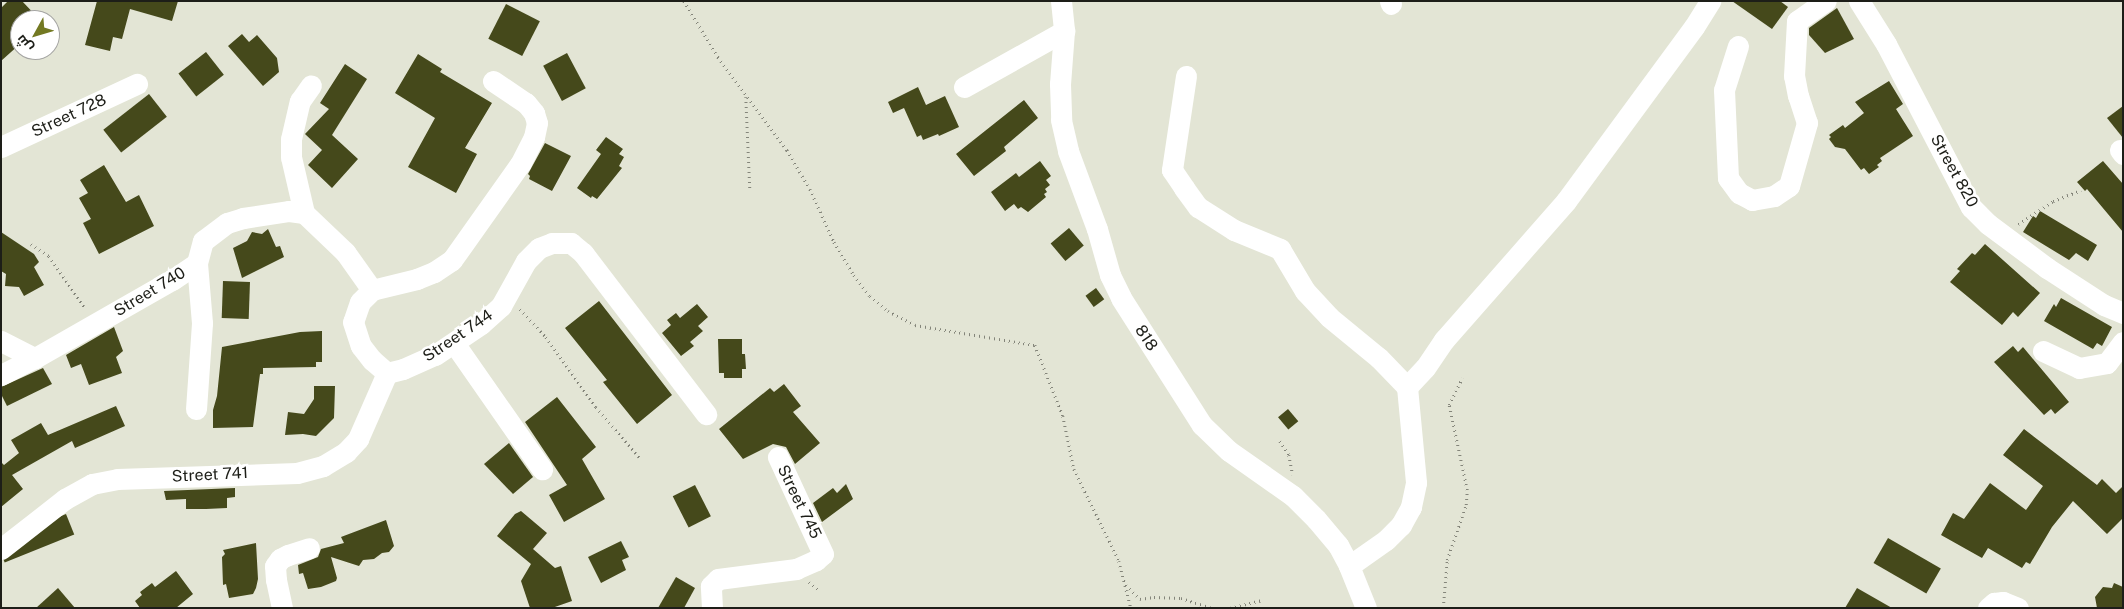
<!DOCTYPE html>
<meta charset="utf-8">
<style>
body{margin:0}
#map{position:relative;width:2124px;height:609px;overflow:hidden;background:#e3e5d5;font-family:"Public Sans",Cairo,sans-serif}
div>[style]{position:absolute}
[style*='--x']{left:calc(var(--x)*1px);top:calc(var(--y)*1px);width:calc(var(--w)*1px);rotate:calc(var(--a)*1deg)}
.building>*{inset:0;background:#45491b;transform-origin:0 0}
.path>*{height:2.5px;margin-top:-1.25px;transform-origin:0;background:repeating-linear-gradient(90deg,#84857a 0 1px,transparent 0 5px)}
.minor>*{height:21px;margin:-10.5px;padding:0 10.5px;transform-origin:10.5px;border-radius:10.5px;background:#fff}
span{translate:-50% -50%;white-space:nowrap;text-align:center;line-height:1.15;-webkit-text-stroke:5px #fff;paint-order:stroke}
.street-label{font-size:16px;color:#1d1e18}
.frame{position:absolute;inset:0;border:2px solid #1d1e18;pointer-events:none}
.north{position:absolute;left:10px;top:10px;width:50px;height:50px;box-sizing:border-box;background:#fff;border:1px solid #a5a5a3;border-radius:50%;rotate:231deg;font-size:14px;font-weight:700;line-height:20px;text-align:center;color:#1d1e18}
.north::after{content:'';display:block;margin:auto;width:18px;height:22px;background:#737922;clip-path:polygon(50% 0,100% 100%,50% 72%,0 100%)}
</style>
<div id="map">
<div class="building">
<i style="clip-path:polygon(8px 1px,22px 1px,40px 20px,20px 20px,20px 44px,1px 61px,1px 8px)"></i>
<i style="clip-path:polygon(97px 1px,178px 1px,172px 21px,130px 9px,122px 39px,113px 37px,110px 51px,85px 45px)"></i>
<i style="clip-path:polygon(1732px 1px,1780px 1px,1788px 7px,1772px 29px)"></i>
<i style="left:506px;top:4px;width:38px;height:39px;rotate:27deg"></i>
<i style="clip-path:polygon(1837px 8px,1854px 39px,1825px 53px,1809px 35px,1809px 28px)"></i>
<i style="clip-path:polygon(242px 34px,249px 42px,257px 35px,277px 58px,279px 72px,263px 86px,228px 46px)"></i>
<i style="left:206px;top:52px;width:29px;height:35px;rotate:52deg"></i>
<i style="left:567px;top:53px;width:40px;height:27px;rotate:62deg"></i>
<i style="clip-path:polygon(418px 54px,442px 69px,440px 72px,492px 103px,465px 148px,477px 154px,456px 193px,408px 167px,435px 118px,395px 93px)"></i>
<i style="clip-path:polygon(345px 64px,367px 79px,332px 135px,358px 159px,332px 188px,308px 165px,322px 150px,305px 134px,329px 109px,320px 103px)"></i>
<i style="clip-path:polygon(1889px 81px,1903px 104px,1896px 109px,1913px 136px,1880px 158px,1882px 161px,1877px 165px,1879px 167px,1869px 174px,1864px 168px,1861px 170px,1845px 149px,1835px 147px,1829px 139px,1831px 137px,1829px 135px,1843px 125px,1845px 128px,1864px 113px,1855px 102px)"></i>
<i style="clip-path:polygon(918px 87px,926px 105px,945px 96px,959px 127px,939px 136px,938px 134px,923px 140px,921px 135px,917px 137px,904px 108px,893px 113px,888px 102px)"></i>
<i style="left:149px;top:94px;width:29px;height:58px;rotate:52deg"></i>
<i style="clip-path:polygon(1024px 100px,1038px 118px,1004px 147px,1006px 151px,974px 176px,956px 154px)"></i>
<i style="clip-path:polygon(2123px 106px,2123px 138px,2107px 118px)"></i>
<i style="clip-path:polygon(606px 137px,623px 149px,619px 154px,624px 157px,619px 166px,622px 168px,597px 199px,592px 196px,591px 198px,577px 188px,601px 154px,596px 150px)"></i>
<i style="clip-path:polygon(545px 143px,571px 156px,552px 191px,529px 179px,530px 176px,528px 174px)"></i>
<i style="clip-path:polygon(1040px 161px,1051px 176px,1046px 180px,1050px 185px,1045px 189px,1047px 192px,1044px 194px,1046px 197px,1028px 212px,1021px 207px,1018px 209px,1014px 204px,1005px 211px,991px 192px,1016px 173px,1019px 177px)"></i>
<i style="clip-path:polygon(2103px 161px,2123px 184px,2123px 232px,2087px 189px,2085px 191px,2077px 182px)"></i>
<i style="clip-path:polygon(104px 165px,126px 202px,139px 195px,154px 226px,99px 254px,83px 223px,91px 219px,79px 198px,88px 193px,80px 180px)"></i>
<i style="clip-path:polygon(2040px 211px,2097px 245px,2088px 261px,2076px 253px,2069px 260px,2023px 232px,2033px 216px,2036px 218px)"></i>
<i style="left:1069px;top:228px;width:23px;height:24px;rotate:50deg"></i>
<i style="clip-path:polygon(268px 229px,276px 247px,280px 246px,284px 257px,242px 278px,233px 248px,247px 241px,252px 232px,262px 234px)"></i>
<i style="clip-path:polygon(1px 232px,34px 254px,39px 262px,34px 267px,44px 285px,24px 296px,19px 287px,5px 286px,6px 274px,1px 271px)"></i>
<i style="clip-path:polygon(1985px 244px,2040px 293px,2018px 317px,2013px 312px,2002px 325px,1950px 282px,1960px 271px,1957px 269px,1972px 253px,1975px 255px)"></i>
<i style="left:223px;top:281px;width:27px;height:37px;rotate:2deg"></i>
<i style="left:1096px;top:288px;width:14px;height:13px;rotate:54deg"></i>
<i style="clip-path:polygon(2061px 298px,2112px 327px,2102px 346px,2097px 343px,2093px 349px,2044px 321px,2054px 304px,2056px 307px)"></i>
<i style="clip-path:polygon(599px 301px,672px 395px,637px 424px,603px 382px,607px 380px,565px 328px)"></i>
<i style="clip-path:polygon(697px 304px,708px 317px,698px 326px,703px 331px,690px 342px,694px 346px,681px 356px,662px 333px,671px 325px,667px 320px,676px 313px,680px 318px)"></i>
<i style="clip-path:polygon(114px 327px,123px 351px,116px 357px,122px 373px,89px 385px,81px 364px,71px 368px,66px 355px)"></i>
<i style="clip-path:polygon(322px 331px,322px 362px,316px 362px,316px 367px,263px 368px,263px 374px,260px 374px,253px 427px,213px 428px,213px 410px,217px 396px,222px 347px,300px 332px)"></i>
<i style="clip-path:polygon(718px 339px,742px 339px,742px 354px,745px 354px,746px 369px,742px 369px,742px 378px,724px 378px,724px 373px,719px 373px)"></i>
<i style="clip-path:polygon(2013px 346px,2018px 352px,2023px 347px,2069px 402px,2055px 414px,2051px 409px,2044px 415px,1994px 362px)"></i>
<i style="clip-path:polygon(43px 368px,52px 384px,7px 406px,1px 394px,1px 387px)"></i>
<i style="clip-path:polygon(784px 384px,801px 406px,793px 412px,820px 443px,795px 464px,786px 447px,773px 444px,743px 459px,719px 429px,770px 388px,774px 392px)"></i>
<i style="clip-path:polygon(314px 386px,335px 386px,334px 418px,316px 436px,303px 434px,285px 435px,288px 412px,304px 414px,314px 399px)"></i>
<i style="clip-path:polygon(557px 397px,596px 447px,582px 459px,605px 499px,564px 522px,549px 495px,567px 485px,525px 422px)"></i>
<i style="clip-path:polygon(116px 406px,125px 426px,75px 448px,72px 441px,12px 475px,23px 489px,1px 507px,1px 462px,4px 465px,19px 453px,11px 440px,41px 423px,48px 435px)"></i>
<i style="left:1288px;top:409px;width:16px;height:13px;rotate:50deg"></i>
<i style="clip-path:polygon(2024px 429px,2097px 485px,2102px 479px,2116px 493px,2123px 486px,2123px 518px,2107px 534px,2073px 501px,2052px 527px,2030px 564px,2026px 562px,2022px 568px,1988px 548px,1982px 558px,1941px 535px,1953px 513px,1964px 519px,1990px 483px,2026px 510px,2043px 486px,2003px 455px)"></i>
<i style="clip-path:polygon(509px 443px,533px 477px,513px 494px,484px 464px)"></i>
<i style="clip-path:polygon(846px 484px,853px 499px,822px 522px,813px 503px,833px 488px,837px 493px)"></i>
<i style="left:695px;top:485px;width:35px;height:25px;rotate:63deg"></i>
<i style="clip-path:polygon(235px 488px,235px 497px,227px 498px,227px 508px,206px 509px,186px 509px,186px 499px,166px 500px,164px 491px)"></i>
<i style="clip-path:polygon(521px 511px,547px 533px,533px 549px,555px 568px,561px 566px,572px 601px,552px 608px,530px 608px,521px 581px,531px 564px,497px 536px,515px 514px)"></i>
<i style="left:66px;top:514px;width:22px;height:75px;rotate:68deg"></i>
<i style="clip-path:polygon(386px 520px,394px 546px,389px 552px,382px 553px,374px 559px,363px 560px,359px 566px,331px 557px,337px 578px,336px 581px,321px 587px,308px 589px,303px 573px,299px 574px,298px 565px,318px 557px,321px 549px,344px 543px,341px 537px)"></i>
<i style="left:1888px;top:538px;width:61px;height:29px;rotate:30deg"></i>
<i style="clip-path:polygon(621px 541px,629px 557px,622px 560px,626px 570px,601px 583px,588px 557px)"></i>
<i style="clip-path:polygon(256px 543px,258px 579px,256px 588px,253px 594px,229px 598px,226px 584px,223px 585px,222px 557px,225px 554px,223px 550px)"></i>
<i style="clip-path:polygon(176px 571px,193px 594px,176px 608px,140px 608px,135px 601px,142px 595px,140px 592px,152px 583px,155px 587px)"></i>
<i style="clip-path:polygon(676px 577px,695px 588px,684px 608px,658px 608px)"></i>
<i style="clip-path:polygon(2114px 583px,2123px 587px,2123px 608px,2097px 608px,2095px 597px,2103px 587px,2112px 588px)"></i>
<i style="clip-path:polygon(58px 588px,75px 608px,36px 608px)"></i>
<i style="clip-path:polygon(1857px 588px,1892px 608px,1845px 608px)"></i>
</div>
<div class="path">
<i style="--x:684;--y:1;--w:66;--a:58.7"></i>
<i style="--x:718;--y:57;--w:116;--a:53.4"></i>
<i style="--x:787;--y:150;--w:45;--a:59.5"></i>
<i style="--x:810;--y:189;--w:58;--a:65.6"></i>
<i style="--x:834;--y:242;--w:39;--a:59"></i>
<i style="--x:854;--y:275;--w:26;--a:53"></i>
<i style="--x:870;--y:296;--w:23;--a:40"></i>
<i style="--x:888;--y:311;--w:30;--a:27"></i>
<i style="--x:915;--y:325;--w:122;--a:9.5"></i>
<i style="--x:1035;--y:345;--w:76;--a:68.5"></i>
<i style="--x:1063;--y:416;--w:54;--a:78.3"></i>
<i style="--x:1074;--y:469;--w:102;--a:63.9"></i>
<i style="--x:1119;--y:561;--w:49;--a:75.7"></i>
<i style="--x:746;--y:97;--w:91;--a:87.5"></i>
<i style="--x:2018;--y:224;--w:42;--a:-33.3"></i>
<i style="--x:2053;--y:201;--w:30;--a:-21"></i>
<i style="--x:31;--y:244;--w:22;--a:34"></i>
<i style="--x:49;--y:256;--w:63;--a:55.3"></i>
<i style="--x:520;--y:309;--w:38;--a:47"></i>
<i style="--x:546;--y:337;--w:86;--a:54.5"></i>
<i style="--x:596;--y:407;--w:67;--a:49.2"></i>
<i style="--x:1280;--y:441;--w:17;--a:57"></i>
<i style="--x:1289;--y:455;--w:20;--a:79"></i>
<i style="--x:809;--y:582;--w:14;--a:39"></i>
<i style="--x:1126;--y:585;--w:20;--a:45"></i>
<i style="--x:1140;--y:599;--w:14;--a:-8"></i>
<i style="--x:1154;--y:597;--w:27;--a:2"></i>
<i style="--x:1181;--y:598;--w:33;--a:18"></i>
<i style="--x:1230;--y:608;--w:33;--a:-14"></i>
<i style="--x:1443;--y:608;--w:48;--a:-85.2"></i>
<i style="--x:1447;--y:560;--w:58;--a:-70.9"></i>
<i style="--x:1466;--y:505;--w:15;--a:-86"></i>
<i style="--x:1467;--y:490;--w:87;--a:-102"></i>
<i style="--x:1449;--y:405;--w:30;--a:-64"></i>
</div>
<div class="minor">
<i style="--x:1061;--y:1;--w:30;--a:84"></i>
<i style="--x:1064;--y:31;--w:53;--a:94.3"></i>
<i style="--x:1060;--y:84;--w:36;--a:88"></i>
<i style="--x:1061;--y:120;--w:32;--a:77"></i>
<i style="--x:1068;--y:151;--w:83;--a:69.6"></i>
<i style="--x:1097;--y:229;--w:48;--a:74.2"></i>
<i style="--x:1110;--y:275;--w:25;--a:64"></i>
<i style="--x:1121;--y:298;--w:151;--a:57.5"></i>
<i style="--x:1202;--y:425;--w:37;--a:44"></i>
<i style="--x:1229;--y:451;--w:78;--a:35.1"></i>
<i style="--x:1293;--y:496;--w:33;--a:45"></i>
<i style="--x:1316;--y:519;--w:34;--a:50"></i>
<i style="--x:1338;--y:545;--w:24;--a:62"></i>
<i style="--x:1349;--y:566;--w:45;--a:68"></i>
<i style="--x:1390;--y:1;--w:3;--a:72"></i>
<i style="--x:1859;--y:1;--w:51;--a:57.9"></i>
<i style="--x:1886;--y:44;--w:184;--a:62.5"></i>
<i style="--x:1971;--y:207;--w:24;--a:45"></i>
<i style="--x:1988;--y:224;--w:74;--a:36.7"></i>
<i style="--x:2047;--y:268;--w:68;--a:33"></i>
<i style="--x:2104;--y:305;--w:21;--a:23"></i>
<i style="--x:1738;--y:46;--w:46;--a:107.7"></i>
<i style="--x:1724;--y:90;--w:88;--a:87.4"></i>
<i style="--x:1728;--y:178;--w:19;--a:54"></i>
<i style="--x:1739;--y:193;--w:15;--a:28"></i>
<i style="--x:1752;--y:200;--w:22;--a:-10"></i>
<i style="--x:1774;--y:196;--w:18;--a:-34"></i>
<i style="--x:1789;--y:186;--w:66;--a:-74.1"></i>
<i style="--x:1807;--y:123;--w:28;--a:-108"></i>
<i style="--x:1798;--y:96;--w:20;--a:-101"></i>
<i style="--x:1794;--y:76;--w:55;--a:-86.9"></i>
<i style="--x:1797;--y:21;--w:35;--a:-35"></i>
<i style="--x:1186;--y:76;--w:95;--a:98.5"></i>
<i style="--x:1172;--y:170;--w:22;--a:56"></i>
<i style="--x:1184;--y:188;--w:24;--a:54"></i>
<i style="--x:1198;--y:207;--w:43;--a:32.6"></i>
<i style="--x:1234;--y:230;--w:50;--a:22.4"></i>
<i style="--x:1280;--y:249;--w:49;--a:59.2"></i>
<i style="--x:1305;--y:291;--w:35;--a:47"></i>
<i style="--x:1329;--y:317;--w:65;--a:39.4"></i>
<i style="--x:1379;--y:358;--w:40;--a:46"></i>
<i style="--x:1407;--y:387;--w:96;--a:84.6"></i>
<i style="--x:1416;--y:483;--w:25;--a:102"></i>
<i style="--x:1411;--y:507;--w:21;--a:119"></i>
<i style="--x:1401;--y:525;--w:21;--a:135"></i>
<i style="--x:1386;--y:540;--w:45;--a:144.9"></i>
<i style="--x:493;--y:81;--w:40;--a:34"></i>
<i style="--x:526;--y:103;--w:13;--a:51"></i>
<i style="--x:534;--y:113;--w:10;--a:73"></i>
<i style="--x:537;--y:123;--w:14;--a:102"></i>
<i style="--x:534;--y:137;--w:30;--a:117"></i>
<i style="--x:520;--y:164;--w:118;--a:125.3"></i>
<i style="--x:452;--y:260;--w:22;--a:146"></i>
<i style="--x:434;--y:272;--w:18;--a:158"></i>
<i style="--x:417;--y:279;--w:46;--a:166.3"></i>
<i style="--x:372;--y:290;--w:17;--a:135"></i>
<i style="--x:360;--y:302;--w:21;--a:109"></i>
<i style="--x:353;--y:322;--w:25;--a:72"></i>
<i style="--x:361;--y:346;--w:18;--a:52"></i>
<i style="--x:372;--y:360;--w:20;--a:41"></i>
<i style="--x:387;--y:373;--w:16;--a:-14"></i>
<i style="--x:403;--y:369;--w:35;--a:-24"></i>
<i style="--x:435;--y:355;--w:55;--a:-34"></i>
<i style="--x:481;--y:324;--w:27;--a:-42"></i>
<i style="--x:501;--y:306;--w:51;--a:-60.9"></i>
<i style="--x:526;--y:261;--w:18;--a:-45"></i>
<i style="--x:539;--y:248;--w:14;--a:-21"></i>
<i style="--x:552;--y:243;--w:19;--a:0"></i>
<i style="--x:571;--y:243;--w:16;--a:40"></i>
<i style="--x:583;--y:253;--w:203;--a:52.6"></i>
<i style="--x:964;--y:87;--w:115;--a:-29.2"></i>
<i style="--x:1;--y:147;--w:150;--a:-24.9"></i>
<i style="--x:2120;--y:150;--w:5;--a:53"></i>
<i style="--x:304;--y:213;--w:57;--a:43.6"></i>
<i style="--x:345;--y:252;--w:47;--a:54.6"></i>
<i style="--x:1;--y:341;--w:38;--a:27"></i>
<i style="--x:454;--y:343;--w:154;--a:55.1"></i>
<i style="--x:2043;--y:351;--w:40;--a:25"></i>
<i style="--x:2079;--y:368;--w:28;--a:-10"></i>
<i style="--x:2107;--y:363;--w:26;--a:-53"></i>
<i style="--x:1;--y:375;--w:38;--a:-27"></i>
<i style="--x:35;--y:358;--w:158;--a:-29.7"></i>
<i style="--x:172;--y:280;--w:30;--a:-34"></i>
<i style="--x:197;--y:263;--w:23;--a:-75"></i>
<i style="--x:203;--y:241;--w:30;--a:-37"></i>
<i style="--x:227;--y:223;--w:17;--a:-17"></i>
<i style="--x:243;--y:218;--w:47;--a:-8.7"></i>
<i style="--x:289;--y:211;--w:15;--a:8"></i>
<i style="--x:304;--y:213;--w:57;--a:-103.1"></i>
<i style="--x:291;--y:157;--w:18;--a:-90"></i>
<i style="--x:291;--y:139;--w:39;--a:-77"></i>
<i style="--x:300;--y:101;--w:19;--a:-55"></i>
<i style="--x:1407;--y:387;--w:26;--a:-47"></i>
<i style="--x:1425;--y:368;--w:34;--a:-56"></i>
<i style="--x:1444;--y:340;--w:185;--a:-48.7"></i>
<i style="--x:1566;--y:201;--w:216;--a:-53.7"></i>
<i style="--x:1694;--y:27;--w:31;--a:-58"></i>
<i style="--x:196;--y:409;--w:86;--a:-86"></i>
<i style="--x:202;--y:323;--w:60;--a:-94.8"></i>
<i style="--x:1;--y:549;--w:81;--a:-38"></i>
<i style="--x:65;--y:499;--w:31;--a:-29"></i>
<i style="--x:92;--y:484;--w:25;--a:-11"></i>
<i style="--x:117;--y:479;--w:180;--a:-1.9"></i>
<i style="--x:297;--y:473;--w:27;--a:-15"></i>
<i style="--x:323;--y:466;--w:27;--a:-31"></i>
<i style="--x:346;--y:452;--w:18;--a:-47"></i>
<i style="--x:358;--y:439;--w:72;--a:-66.3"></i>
<i style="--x:282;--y:608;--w:29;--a:-102"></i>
<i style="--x:276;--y:580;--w:14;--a:-94"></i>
<i style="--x:275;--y:566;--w:9;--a:-54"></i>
<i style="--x:280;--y:559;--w:9;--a:-27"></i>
<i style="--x:288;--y:555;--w:22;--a:-18"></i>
<i style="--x:712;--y:608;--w:22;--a:-93"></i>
<i style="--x:711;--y:586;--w:10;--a:-45"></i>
<i style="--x:718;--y:579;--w:79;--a:-7.3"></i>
<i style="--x:796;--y:569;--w:22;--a:-24"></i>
<i style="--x:816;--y:560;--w:9;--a:-41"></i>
<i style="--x:823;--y:554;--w:107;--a:-114.9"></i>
<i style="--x:1988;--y:608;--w:8;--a:-40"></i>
<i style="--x:1994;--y:603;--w:9;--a:-6"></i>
<i style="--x:2003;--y:602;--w:16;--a:22"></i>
</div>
<div class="street-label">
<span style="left:69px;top:116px;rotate:-25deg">Street 728</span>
<span style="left:1954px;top:171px;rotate:61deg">Street 820</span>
<span style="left:150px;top:292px;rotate:-31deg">Street 740</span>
<span style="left:458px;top:336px;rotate:-34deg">Street 744</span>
<span style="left:1146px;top:338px;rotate:56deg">818</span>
<span style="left:210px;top:475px;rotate:-3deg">Street 741</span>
<span style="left:799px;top:502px;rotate:64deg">Street 745</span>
</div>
<div class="frame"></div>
<div class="north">ش</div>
</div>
